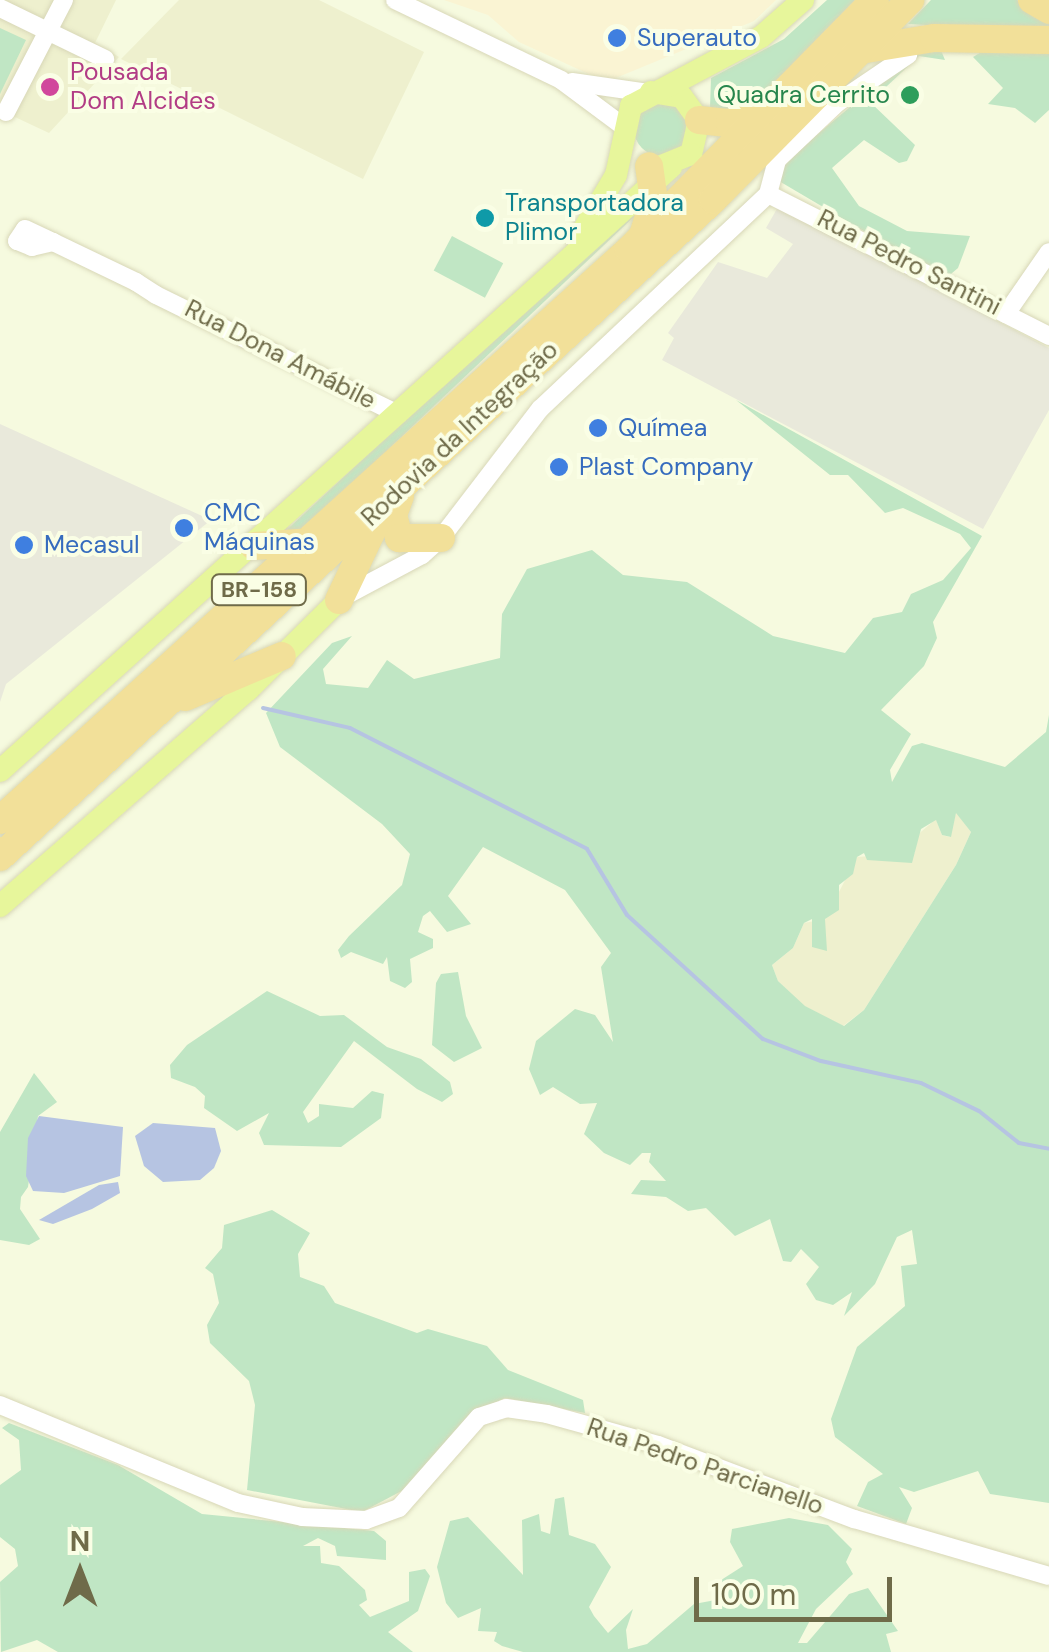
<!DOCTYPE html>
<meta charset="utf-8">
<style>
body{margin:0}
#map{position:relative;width:1049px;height:1652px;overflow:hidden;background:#f6fadf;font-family:"DM Sans",sans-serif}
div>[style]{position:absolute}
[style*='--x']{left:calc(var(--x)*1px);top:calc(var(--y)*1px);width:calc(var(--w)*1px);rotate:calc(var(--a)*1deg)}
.residential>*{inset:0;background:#eef0ce}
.commercial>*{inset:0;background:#faf4d3}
.industrial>*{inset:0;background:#e9e9db}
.green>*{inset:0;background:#c0e6c4;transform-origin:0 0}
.round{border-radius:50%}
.water>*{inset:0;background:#b6c4e2}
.stream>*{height:4px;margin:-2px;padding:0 2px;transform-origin:2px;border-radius:2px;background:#b6c4e2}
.roads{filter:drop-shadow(0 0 2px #d8d7b7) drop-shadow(0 0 2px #d8d7b7)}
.minor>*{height:18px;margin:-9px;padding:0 9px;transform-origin:9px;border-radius:9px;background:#fff}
.major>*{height:22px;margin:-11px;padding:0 11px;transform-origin:11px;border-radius:11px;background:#e7f69b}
.highway>*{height:28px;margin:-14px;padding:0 14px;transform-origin:14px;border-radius:14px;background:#f2e099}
.dots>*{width:28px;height:28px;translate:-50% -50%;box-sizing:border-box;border:5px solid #fafee5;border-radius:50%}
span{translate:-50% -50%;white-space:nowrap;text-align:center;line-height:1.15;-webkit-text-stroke:8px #fafee5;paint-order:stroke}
.shield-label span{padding:2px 8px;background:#fafee5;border:2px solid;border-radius:8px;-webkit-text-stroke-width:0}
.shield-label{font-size:22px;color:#6f6b49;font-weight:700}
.shop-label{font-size:25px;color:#366cbe}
.left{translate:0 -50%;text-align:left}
.hotel-label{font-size:25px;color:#b23c85}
.leisure-label{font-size:25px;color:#27864d}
.right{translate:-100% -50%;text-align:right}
.culture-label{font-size:25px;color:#0d838f}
.street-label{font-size:25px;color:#6f6b49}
.north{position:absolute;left:30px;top:1522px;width:100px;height:100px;-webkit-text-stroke:8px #fafee5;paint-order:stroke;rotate:0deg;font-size:28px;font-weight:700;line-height:40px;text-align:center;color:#6f6b49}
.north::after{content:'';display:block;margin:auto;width:35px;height:45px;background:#6f6b49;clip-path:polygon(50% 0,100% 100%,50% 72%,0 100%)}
.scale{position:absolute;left:694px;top:1577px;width:198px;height:45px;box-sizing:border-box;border:5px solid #6f6b49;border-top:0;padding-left:12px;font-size:30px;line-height:35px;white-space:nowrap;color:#6f6b49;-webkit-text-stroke:8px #fafee5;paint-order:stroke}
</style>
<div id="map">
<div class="residential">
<i style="clip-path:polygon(0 0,116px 0,95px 43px,119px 57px,49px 133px,0 110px)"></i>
<i style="clip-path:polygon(179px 0,319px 0,424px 52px,363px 179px,121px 59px)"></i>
<i style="clip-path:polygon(956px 812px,971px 832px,956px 865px,864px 1010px,843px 1026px,804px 1006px,778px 981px,772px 965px,793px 948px,804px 923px,825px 919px,857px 857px,915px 853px,915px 837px,936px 819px,942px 835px,950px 837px)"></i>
</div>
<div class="commercial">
<i style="clip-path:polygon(444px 0,776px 0,754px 21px,606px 82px,519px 42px,488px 15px)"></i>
</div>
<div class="industrial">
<i style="clip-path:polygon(778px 207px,1049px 348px,1049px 410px,983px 529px,662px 360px,674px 338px,668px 333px,718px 262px,767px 278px,793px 244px,766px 228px)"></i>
<i style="clip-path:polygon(0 424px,211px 520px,6px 684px,0 702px)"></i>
</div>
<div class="green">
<i style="clip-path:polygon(827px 0,855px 0,747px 112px,710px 108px,711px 78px,784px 39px)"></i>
<i style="clip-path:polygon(931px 0,1017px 0,1049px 18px,1049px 32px,908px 24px)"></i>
<i style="clip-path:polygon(0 28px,26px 40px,0 94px)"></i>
<i style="clip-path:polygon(1049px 47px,1049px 110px,1035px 123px,1015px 108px,988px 104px,1003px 88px,973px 57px,988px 48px)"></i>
<i style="clip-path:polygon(940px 48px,945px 60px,919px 56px,870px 102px,915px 145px,907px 161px,899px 163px,864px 140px,832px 168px,859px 206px,907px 231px,970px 236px,958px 268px,945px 279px,779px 181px,781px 165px,894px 70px,884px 59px)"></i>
<i class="round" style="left:634px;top:102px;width:54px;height:54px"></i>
<i style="clip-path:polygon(641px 210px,300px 533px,279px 537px,612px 228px)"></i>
<i style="left:452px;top:236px;width:58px;height:39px;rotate:28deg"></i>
<i style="clip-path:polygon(evenodd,736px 400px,982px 536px,933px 622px,937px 638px,924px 666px,881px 710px,911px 734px,890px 770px,892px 782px,912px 746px,922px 743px,1005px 767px,1046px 732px,1049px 715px,1049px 1503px,990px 1494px,978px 1471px,914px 1492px,899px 1487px,912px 1508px,906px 1524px,857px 1506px,868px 1482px,883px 1474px,835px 1437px,831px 1419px,857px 1347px,905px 1306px,901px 1266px,917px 1264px,912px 1230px,897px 1237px,875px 1284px,844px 1316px,852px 1292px,833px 1305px,816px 1300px,806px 1284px,819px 1267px,801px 1249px,791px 1262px,783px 1261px,770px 1219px,735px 1236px,706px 1208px,688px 1211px,666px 1197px,631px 1194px,641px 1180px,666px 1181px,649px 1162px,651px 1153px,642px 1153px,630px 1165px,604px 1153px,584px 1134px,597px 1103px,580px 1104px,553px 1087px,540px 1095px,529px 1069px,536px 1041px,575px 1009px,595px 1015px,613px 1042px,601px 967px,611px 953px,565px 890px,483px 847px,448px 896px,471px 924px,447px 932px,430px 911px,423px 916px,418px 932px,433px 939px,433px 948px,410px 959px,412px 982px,405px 988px,390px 981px,387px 957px,383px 964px,351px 952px,341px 958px,338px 950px,349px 936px,402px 885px,410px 854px,382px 824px,280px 747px,266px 713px,332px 643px,352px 636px,323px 669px,326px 684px,368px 688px,387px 660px,414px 679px,500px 658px,502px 614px,527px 569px,592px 550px,623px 575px,687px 582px,773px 636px,845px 653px,873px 618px,902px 612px,911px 594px,943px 580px,971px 548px,960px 534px,903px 508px,885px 513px,848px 475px,830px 475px,736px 400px,956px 813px,971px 832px,956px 865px,864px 1010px,844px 1026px,805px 1006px,778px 981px,772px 965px,793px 948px,804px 923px,812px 919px,812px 947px,827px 951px,825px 919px,839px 910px,839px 885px,853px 874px,857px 857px,864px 853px,867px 860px,912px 863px,921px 829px,936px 820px,942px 835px,951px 837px,956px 813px)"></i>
<i style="clip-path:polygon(458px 972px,466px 1016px,482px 1048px,454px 1062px,432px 1045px,436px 983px,441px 974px)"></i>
<i style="clip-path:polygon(267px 991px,320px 1016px,344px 1015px,387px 1047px,421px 1059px,450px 1082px,453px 1094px,442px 1102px,417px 1089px,354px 1041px,303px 1112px,308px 1123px,319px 1116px,319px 1104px,353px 1108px,372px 1091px,384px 1094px,381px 1118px,341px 1147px,264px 1145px,259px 1133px,269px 1113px,237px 1131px,204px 1108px,205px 1096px,195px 1087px,171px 1078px,170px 1065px,187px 1045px)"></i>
<i style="clip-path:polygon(34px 1073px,57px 1102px,38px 1116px,28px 1187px,21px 1197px,20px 1209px,40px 1239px,29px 1245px,0 1240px,0 1132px)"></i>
<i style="clip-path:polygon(272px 1210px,310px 1233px,298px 1254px,300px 1277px,324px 1286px,335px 1303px,417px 1333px,428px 1329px,487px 1346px,508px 1370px,583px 1400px,585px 1413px,505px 1398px,475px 1412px,411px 1486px,362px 1512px,247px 1490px,255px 1405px,249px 1381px,210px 1343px,207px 1325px,219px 1303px,213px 1274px,205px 1268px,222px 1248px,224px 1225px)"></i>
<i style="clip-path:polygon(9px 1423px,118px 1465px,202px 1514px,374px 1531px,386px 1541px,386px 1560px,337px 1556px,335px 1546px,318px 1538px,303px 1546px,320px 1546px,321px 1563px,339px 1566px,365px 1590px,367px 1600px,359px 1605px,370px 1617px,409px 1601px,409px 1572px,425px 1569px,430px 1576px,418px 1611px,388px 1632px,413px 1652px,58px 1652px,37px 1640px,1px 1652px,0 1582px,18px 1566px,15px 1549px,0 1537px,0 1485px,21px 1470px,19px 1440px,2px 1428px)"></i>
<i style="clip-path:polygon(564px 1497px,569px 1535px,595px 1544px,611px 1567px,589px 1607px,594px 1616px,608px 1633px,633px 1609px,626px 1630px,628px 1649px,647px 1644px,694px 1604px,721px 1599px,718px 1582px,743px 1566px,730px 1542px,732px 1529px,789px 1518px,828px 1525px,852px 1549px,846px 1562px,853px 1574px,816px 1609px,798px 1643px,807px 1643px,849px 1594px,868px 1588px,898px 1631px,886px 1634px,891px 1652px,523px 1652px,502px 1646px,494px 1641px,497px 1632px,478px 1631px,481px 1608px,458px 1618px,446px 1603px,437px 1567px,450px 1521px,468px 1517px,523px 1575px,522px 1520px,539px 1514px,541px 1531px,550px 1534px,555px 1499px)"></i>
</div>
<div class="water">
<i style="clip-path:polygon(39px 1116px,123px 1127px,120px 1176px,64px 1193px,33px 1191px,26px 1176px,28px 1138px)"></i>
<i style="clip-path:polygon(153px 1123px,215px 1128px,221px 1151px,214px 1168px,200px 1180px,163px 1182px,144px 1166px,135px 1136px)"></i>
<i style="clip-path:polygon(118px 1182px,120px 1193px,92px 1209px,53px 1224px,39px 1220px,99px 1185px)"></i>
</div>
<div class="stream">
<i style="--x:263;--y:708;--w:89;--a:12.9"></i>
<i style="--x:350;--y:728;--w:266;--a:27"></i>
<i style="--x:587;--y:849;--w:77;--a:58.8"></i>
<i style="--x:627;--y:915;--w:184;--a:42.4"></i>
<i style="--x:763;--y:1039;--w:62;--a:20.8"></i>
<i style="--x:821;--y:1061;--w:102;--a:12.4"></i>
<i style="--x:921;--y:1083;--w:64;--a:25.8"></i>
<i style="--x:979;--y:1111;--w:51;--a:38.7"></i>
<i style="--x:1019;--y:1143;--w:31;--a:11"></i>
</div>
<div class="roads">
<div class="minor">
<i style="--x:395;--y:0;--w:184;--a:25.7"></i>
<i style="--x:561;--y:80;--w:77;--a:36.6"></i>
<i style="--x:0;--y:8;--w:117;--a:25.9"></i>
<i style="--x:572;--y:82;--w:77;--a:8.2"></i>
<i style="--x:6;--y:112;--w:126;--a:-62.6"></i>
<i style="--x:768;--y:194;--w:315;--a:26.8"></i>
<i style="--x:768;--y:194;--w:35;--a:-75"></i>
<i style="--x:777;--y:160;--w:83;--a:-43.5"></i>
<i style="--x:837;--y:103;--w:86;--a:-34.1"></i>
<i style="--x:53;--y:242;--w:22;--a:167"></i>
<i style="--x:32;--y:247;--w:16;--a:-158"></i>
<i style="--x:17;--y:241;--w:14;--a:-56"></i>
<i style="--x:25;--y:229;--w:31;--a:25"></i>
<i style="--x:53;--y:242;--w:92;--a:25.7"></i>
<i style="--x:136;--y:282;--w:24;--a:33"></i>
<i style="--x:156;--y:295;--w:270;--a:26.2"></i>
<i style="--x:1006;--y:314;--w:75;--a:-55.3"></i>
<i style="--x:345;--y:596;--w:87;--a:-28"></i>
<i style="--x:422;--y:555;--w:25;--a:-42"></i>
<i style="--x:441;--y:538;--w:163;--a:-52.5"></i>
<i style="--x:540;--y:409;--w:313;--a:-43.3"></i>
<i style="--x:0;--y:1405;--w:257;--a:22.4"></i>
<i style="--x:238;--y:1503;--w:66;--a:12.3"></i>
<i style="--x:302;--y:1517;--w:64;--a:2.7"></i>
<i style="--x:366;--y:1520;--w:35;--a:-20"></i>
<i style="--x:399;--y:1508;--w:121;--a:-48.7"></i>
<i style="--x:479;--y:1417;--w:28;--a:-18"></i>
<i style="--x:506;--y:1408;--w:41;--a:8.3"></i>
<i style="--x:547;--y:1414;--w:115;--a:15.6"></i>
<i style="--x:658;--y:1445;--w:210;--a:20.7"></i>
<i style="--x:854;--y:1519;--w:203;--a:16.3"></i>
</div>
<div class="major">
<i style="--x:651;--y:92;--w:31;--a:9"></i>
<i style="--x:682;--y:97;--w:29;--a:54"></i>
<i style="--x:699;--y:120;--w:35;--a:103"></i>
<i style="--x:691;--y:154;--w:35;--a:158"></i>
<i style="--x:578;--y:239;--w:74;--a:-59.3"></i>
<i style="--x:616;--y:175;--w:71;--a:-77.7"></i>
<i style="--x:631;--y:106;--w:147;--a:-28"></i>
<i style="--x:761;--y:37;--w:56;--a:-41.4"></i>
<i style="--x:0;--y:771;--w:903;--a:-41.99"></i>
<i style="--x:0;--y:906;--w:329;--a:-41.1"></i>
<i style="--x:248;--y:690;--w:128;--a:-44.7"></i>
</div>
<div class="highway">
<i style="--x:1032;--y:0;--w:20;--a:30"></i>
<i style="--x:860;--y:50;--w:75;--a:-9.2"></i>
<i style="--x:934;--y:38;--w:115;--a:1"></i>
<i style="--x:699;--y:120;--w:31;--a:6"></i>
<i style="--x:730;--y:123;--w:35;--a:-24"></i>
<i style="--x:644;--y:232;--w:33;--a:-72"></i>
<i style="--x:654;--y:201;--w:35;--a:-98"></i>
<i style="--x:400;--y:496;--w:20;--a:110"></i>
<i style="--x:393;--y:515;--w:24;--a:75"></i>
<i style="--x:399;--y:538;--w:42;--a:0"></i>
<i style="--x:254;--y:546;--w:60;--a:-3.8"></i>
<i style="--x:339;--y:600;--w:93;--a:-64.5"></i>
<i style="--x:185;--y:697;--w:105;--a:-22.9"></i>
<i style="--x:0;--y:820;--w:849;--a:-42.18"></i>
<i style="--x:629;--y:250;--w:351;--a:-45.5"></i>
<i style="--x:0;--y:857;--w:970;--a:-42.66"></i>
<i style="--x:713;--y:200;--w:281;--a:-45.4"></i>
</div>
</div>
<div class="dots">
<i style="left:617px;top:38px;background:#3f7fe0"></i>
<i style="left:50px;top:87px;background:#d1479c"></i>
<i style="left:910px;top:95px;background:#2e9e5b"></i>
<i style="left:485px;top:218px;background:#0f9aa8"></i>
<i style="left:598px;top:428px;background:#3f7fe0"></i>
<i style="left:559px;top:467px;background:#3f7fe0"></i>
<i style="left:184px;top:528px;background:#3f7fe0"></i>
<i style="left:24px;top:545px;background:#3f7fe0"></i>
</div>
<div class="shield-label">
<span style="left:259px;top:590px">BR-158</span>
</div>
<div class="shop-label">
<span class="left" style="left:637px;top:38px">Superauto</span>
<span class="left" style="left:618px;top:428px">Químea</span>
<span class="left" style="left:579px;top:467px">Plast Company</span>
<span class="left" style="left:204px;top:528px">CMC<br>Máquinas</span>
<span class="left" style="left:44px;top:545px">Mecasul</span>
</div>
<div class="hotel-label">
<span class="left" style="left:70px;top:87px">Pousada<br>Dom Alcides</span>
</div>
<div class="leisure-label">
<span class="right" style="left:890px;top:95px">Quadra Cerrito</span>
</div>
<div class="culture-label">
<span class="left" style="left:505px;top:218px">Transportadora<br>Plimor</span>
</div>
<div class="street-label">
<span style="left:909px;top:263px;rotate:27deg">Rua Pedro Santini</span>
<span style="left:280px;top:355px;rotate:27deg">Rua Dona Amábile</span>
<span style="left:460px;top:434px;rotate:-43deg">Rodovia da Integração</span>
<span style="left:705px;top:1467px;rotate:19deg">Rua Pedro Parcianello</span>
</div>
<div class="north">N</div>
<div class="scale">100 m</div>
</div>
